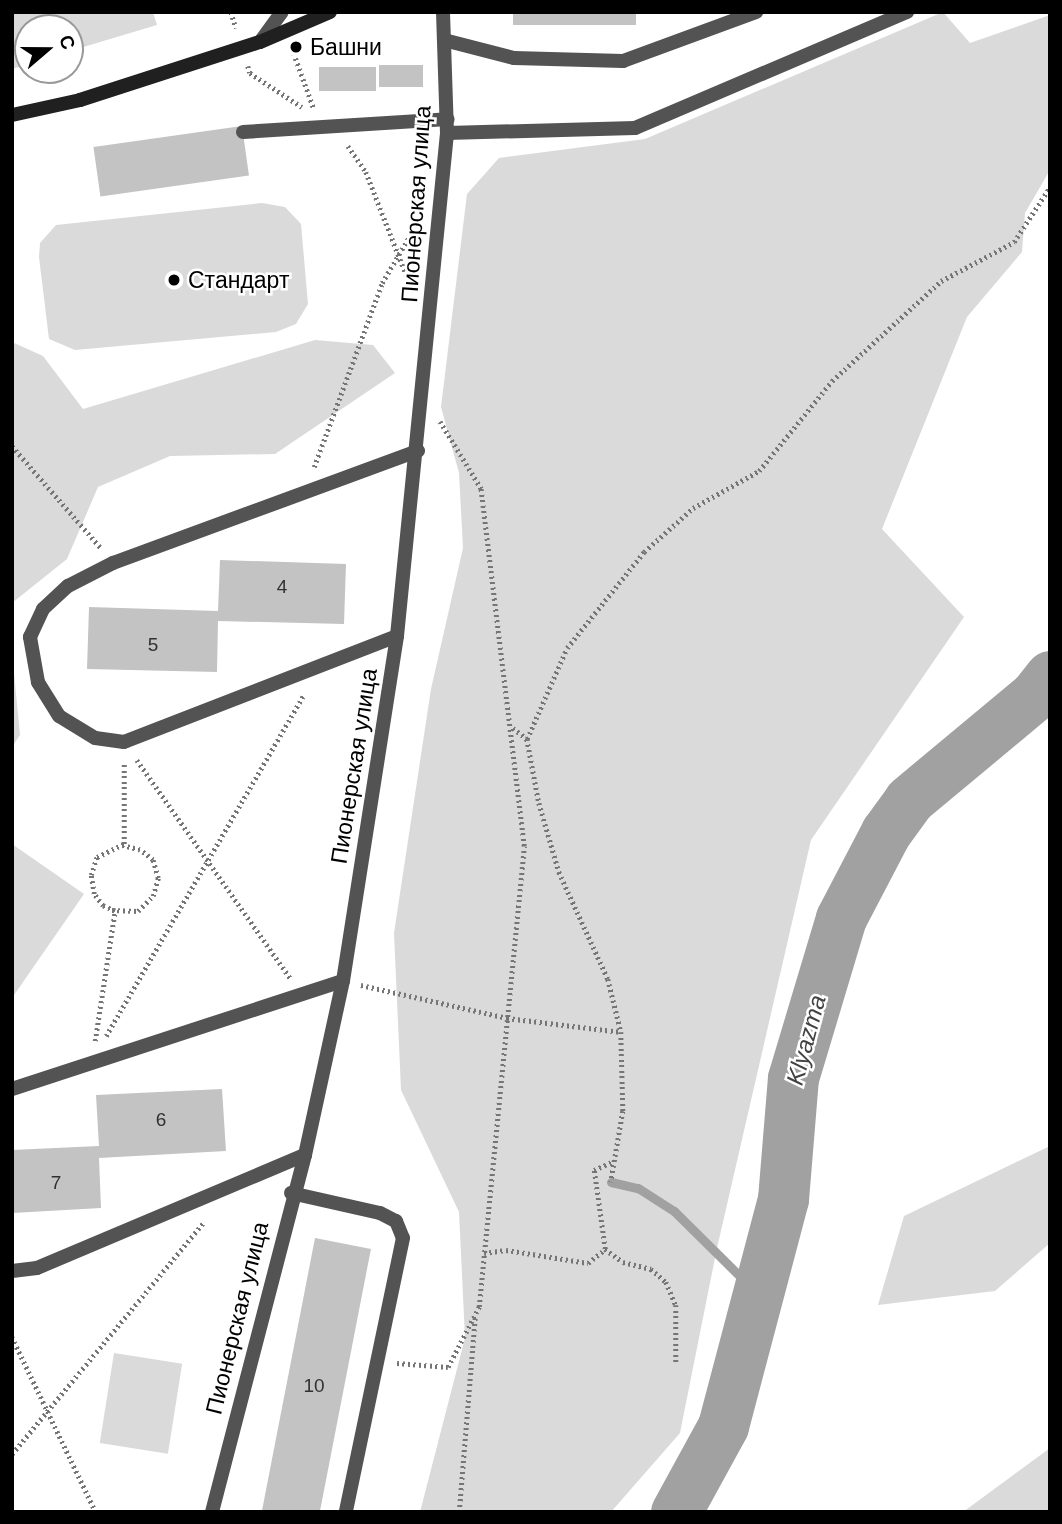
<!DOCTYPE html>
<meta charset="utf-8">
<style>
body{margin:0}
#map{position:relative;width:1062px;height:1524px;overflow:hidden;background:#fff;font-family:Arial,sans-serif}
div>[style]{position:absolute}
[style*='--x']{left:calc(var(--x)*1px);top:calc(var(--y)*1px);width:calc(var(--w)*1px);rotate:calc(var(--a)*1deg)}
.green>*{inset:0;background:#dadada;transform-origin:0 0}
.stream>*{height:9px;margin:-4.5px;padding:0 4.5px;transform-origin:4.5px;border-radius:4.5px;background:#a1a1a1}
.river>*{height:51px;margin:-25.5px;padding:0 25.5px;transform-origin:25.5px;border-radius:25.5px;background:#a1a1a1}
.building>*{inset:0;background:#c3c3c3;transform-origin:0 0}
.path>*{height:4.5px;margin-top:-2.25px;transform-origin:0;background:repeating-linear-gradient(90deg,#757575 0 2px,transparent 0 5.5px)}
.lane>*{height:14px;margin:-7px;padding:0 7px;transform-origin:7px;border-radius:7px;background:#535353}
.street>*{height:14px;margin:-7px;padding:0 7px;transform-origin:7px;border-radius:7px;background:#535353}
.secondary>*{height:14px;margin:-7px;padding:0 7px;transform-origin:7px;border-radius:7px;background:#202020}
.dots>*{width:19px;height:19px;translate:-50% -50%;box-sizing:border-box;border:4px solid #fff;border-radius:50%}
span{translate:-50% -50%;white-space:nowrap;text-align:center;line-height:1.15;-webkit-text-stroke:5px #fff;paint-order:stroke}
.number-label{font-size:19px;color:#313131}
.number-label span{-webkit-text-stroke-width:0}
.poi-label{font-size:23px;color:#000}
.left{translate:0 -50%;text-align:left}
.street-label{font-size:23px;color:#000}
.water-label{font-size:24px;color:#424242;font-style:italic}
.frame{position:absolute;inset:0;border:14px solid #000;pointer-events:none}
.north{position:absolute;left:14px;top:14px;width:70px;height:70px;box-sizing:border-box;background:#fff;border:2px solid #999;border-radius:50%;rotate:70deg;font-size:19px;font-weight:700;line-height:28px;text-align:center;color:#000}
.north::after{content:'';display:block;margin:auto;width:24px;height:32px;background:#000;clip-path:polygon(50% 0,100% 100%,50% 72%,0 100%)}
</style>
<div id="map">
<div class="green">
<i style="clip-path:polygon(12px 12px,153px 12px,157px 25px,70px 51px,70px 28px,28px 28px,28px 64px,12px 69px)"></i>
<i style="clip-path:polygon(943px 12px,970px 43px,1050px 15px,1050px 170px,1025px 213px,1022px 252px,967px 317px,882px 529px,964px 617px,811px 840px,717px 1248px,680px 1433px,611px 1512px,420px 1512px,465px 1338px,459px 1212px,401px 1090px,394px 933px,431px 689px,463px 548px,459px 473px,441px 407px,467px 194px,499px 158px,645px 139px)"></i>
<i style="clip-path:polygon(262px 203px,285px 207px,301px 224px,308px 304px,296px 324px,276px 332px,75px 350px,49px 339px,39px 257px,40px 243px,56px 225px)"></i>
<i style="clip-path:polygon(315px 340px,373px 345px,395px 373px,275px 454px,170px 456px,98px 487px,67px 559px,12px 603px,12px 342px,43px 356px,83px 409px)"></i>
<i style="clip-path:polygon(12px 652px,20px 735px,12px 747px)"></i>
<i style="clip-path:polygon(12px 844px,84px 894px,12px 998px)"></i>
<i style="clip-path:polygon(1050px 1146px,1050px 1243px,995px 1291px,878px 1305px,904px 1216px)"></i>
<i style="left:114px;top:1353px;width:69px;height:91px;rotate:9deg"></i>
<i style="clip-path:polygon(1050px 1448px,1050px 1512px,963px 1512px)"></i>
</div>
<div class="stream">
<i style="--x:611;--y:1182;--w:28;--a:13"></i>
<i style="--x:638;--y:1188;--w:43;--a:32.6"></i>
<i style="--x:674;--y:1211;--w:118;--a:44.7"></i>
</div>
<div class="river">
<i style="--x:676;--y:1512;--w:98;--a:-61.3"></i>
<i style="--x:723;--y:1426;--w:235;--a:-75.2"></i>
<i style="--x:783;--y:1199;--w:121;--a:-85.3"></i>
<i style="--x:793;--y:1078;--w:167;--a:-73.3"></i>
<i style="--x:841;--y:918;--w:97;--a:-62.4"></i>
<i style="--x:886;--y:832;--w:39;--a:-54"></i>
<i style="--x:909;--y:800;--w:164;--a:-39.8"></i>
<i style="--x:1035;--y:695;--w:24;--a:-52"></i>
</div>
<div class="building">
<i style="left:513px;top:12px;width:123px;height:13px"></i>
<i style="left:423px;top:65px;width:22px;height:44px;rotate:90deg"></i>
<i style="left:319px;top:67px;width:57px;height:24px"></i>
<i style="left:242px;top:126px;width:50px;height:150px;rotate:82deg"></i>
<i style="clip-path:polygon(220px 560px,346px 564px,344px 624px,218px 621px,217px 672px,87px 669px,89px 607px,218px 611px)"></i>
<i style="clip-path:polygon(222px 1089px,226px 1151px,99px 1158px,101px 1208px,12px 1213px,12px 1150px,99px 1146px,96px 1095px)"></i>
<i style="left:315px;top:1238px;width:57px;height:279px;rotate:11deg"></i>
</div>
<div class="path">
<i style="--x:231;--y:12;--w:17;--a:73"></i>
<i style="--x:292;--y:48;--w:65;--a:70.2"></i>
<i style="--x:248;--y:66;--w:7;--a:74"></i>
<i style="--x:250;--y:73;--w:62;--a:33.2"></i>
<i style="--x:348;--y:146;--w:32;--a:55"></i>
<i style="--x:366;--y:172;--w:120;--a:68.6"></i>
<i style="--x:12;--y:446;--w:135;--a:48.9"></i>
<i style="--x:314;--y:467;--w:196;--a:-69.7"></i>
<i style="--x:382;--y:283;--w:65;--a:-59.5"></i>
<i style="--x:513;--y:728;--w:18;--a:38"></i>
<i style="--x:527;--y:739;--w:65;--a:79.4"></i>
<i style="--x:539;--y:803;--w:72;--a:73.8"></i>
<i style="--x:559;--y:872;--w:118;--a:65.4"></i>
<i style="--x:608;--y:979;--w:55;--a:76.2"></i>
<i style="--x:527;--y:739;--w:99;--a:-66.3"></i>
<i style="--x:567;--y:648;--w:123;--a:-51.3"></i>
<i style="--x:644;--y:552;--w:66;--a:-41.9"></i>
<i style="--x:693;--y:508;--w:76;--a:-29.3"></i>
<i style="--x:759;--y:471;--w:116;--a:-51"></i>
<i style="--x:832;--y:381;--w:148;--a:-42.5"></i>
<i style="--x:941;--y:281;--w:83;--a:-28.1"></i>
<i style="--x:1014;--y:242;--w:66;--a:-56.8"></i>
<i style="--x:137;--y:760;--w:268;--a:54.9"></i>
<i style="--x:112;--y:910;--w:26;--a:2"></i>
<i style="--x:138;--y:911;--w:21;--a:-45"></i>
<i style="--x:153;--y:896;--w:19;--a:-74"></i>
<i style="--x:158;--y:878;--w:19;--a:-106"></i>
<i style="--x:153;--y:860;--w:16;--a:-142"></i>
<i style="--x:140;--y:850;--w:21;--a:-166"></i>
<i style="--x:361;--y:985;--w:150;--a:12.7"></i>
<i style="--x:507;--y:1018;--w:115;--a:7"></i>
<i style="--x:621;--y:1032;--w:79;--a:88.5"></i>
<i style="--x:623;--y:1111;--w:72;--a:99.6"></i>
<i style="--x:106;--y:1036;--w:393;--a:-59.9"></i>
<i style="--x:95;--y:1041;--w:132;--a:-81.3"></i>
<i style="--x:115;--y:911;--w:13;--a:-157"></i>
<i style="--x:103;--y:906;--w:15;--a:-127"></i>
<i style="--x:94;--y:894;--w:19;--a:-99"></i>
<i style="--x:91;--y:875;--w:19;--a:-72"></i>
<i style="--x:97;--y:857;--w:30;--a:-26"></i>
<i style="--x:124;--y:844;--w:81;--a:-90"></i>
<i style="--x:605;--y:1249;--w:22;--a:36"></i>
<i style="--x:623;--y:1262;--w:29;--a:14"></i>
<i style="--x:651;--y:1269;--w:20;--a:41"></i>
<i style="--x:666;--y:1282;--w:25;--a:67"></i>
<i style="--x:676;--y:1305;--w:59;--a:90"></i>
<i style="--x:484;--y:1253;--w:22;--a:-8"></i>
<i style="--x:506;--y:1250;--w:83;--a:9"></i>
<i style="--x:588;--y:1263;--w:22;--a:-39"></i>
<i style="--x:605;--y:1249;--w:80;--a:-97.9"></i>
<i style="--x:594;--y:1170;--w:22;--a:-24"></i>
<i style="--x:12;--y:1337;--w:194;--a:64.4"></i>
<i style="--x:397;--y:1363;--w:51;--a:4.5"></i>
<i style="--x:448;--y:1367;--w:68;--a:-62.7"></i>
<i style="--x:479;--y:1307;--w:463;--a:-84.4"></i>
<i style="--x:524;--y:846;--w:360;--a:-96.9"></i>
<i style="--x:481;--y:489;--w:79;--a:-121.5"></i>
<i style="--x:12;--y:1454;--w:300;--a:-50.4"></i>
<i style="--x:459;--y:1512;--w:196;--a:-85.3"></i>
</div>
<div class="lane">
<i style="--x:444;--y:40;--w:72;--a:14.4"></i>
<i style="--x:514;--y:58;--w:109;--a:1.6"></i>
<i style="--x:623;--y:61;--w:142;--a:-20.2"></i>
<i style="--x:260;--y:42;--w:37;--a:-54"></i>
<i style="--x:243;--y:132;--w:205;--a:-3.6"></i>
<i style="--x:447;--y:133;--w:188;--a:-1.5"></i>
<i style="--x:635;--y:128;--w:296;--a:-23.1"></i>
<i style="--x:397;--y:636;--w:293;--a:158.8"></i>
<i style="--x:124;--y:742;--w:29;--a:-172"></i>
<i style="--x:95;--y:738;--w:42;--a:-148.6"></i>
<i style="--x:59;--y:716;--w:40;--a:-122"></i>
<i style="--x:38;--y:682;--w:46;--a:-100.1"></i>
<i style="--x:30;--y:637;--w:31;--a:-65"></i>
<i style="--x:43;--y:609;--w:34;--a:-43"></i>
<i style="--x:68;--y:586;--w:51;--a:-27.1"></i>
<i style="--x:113;--y:563;--w:325;--a:-20.2"></i>
<i style="--x:12;--y:1089;--w:348;--a:-18.1"></i>
<i style="--x:291;--y:1193;--w:91;--a:12.7"></i>
<i style="--x:380;--y:1213;--w:18;--a:27"></i>
<i style="--x:396;--y:1221;--w:18;--a:68"></i>
<i style="--x:403;--y:1238;--w:280;--a:101.8"></i>
<i style="--x:12;--y:1271;--w:25;--a:-7"></i>
<i style="--x:37;--y:1268;--w:291;--a:-22.9"></i>
</div>
<div class="street">
<i style="--x:212;--y:1512;--w:369;--a:-75.4"></i>
<i style="--x:305;--y:1155;--w:178;--a:-77.7"></i>
<i style="--x:343;--y:981;--w:349;--a:-81.1"></i>
<i style="--x:397;--y:636;--w:505;--a:-84.32"></i>
<i style="--x:447;--y:133;--w:121;--a:-91.9"></i>
</div>
<div class="secondary">
<i style="--x:12;--y:115;--w:70;--a:-12.4"></i>
<i style="--x:80;--y:100;--w:189;--a:-17.9"></i>
<i style="--x:260;--y:42;--w:76;--a:-23.2"></i>
</div>
<div class="dots">
<i style="left:296px;top:47px;background:#000"></i>
<i style="left:174px;top:280px;background:#000"></i>
</div>
<div class="number-label">
<span style="left:282px;top:587px">4</span>
<span style="left:153px;top:645px">5</span>
<span style="left:161px;top:1120px">6</span>
<span style="left:56px;top:1183px">7</span>
<span style="left:314px;top:1386px">10</span>
</div>
<div class="poi-label">
<span class="left" style="left:310px;top:47px">Башни</span>
<span class="left" style="left:188px;top:280px">Стандарт</span>
</div>
<div class="street-label">
<span style="left:416px;top:204px;rotate:-86deg">Пионерская улица</span>
<span style="left:354px;top:766px;rotate:-81deg">Пионерская улица</span>
<span style="left:237px;top:1318px;rotate:-76deg">Пионерская улица</span>
</div>
<div class="water-label">
<span style="left:806px;top:1040px;rotate:-75deg">Klyazma</span>
</div>
<div class="frame"></div>
<div class="north">С</div>
</div>
